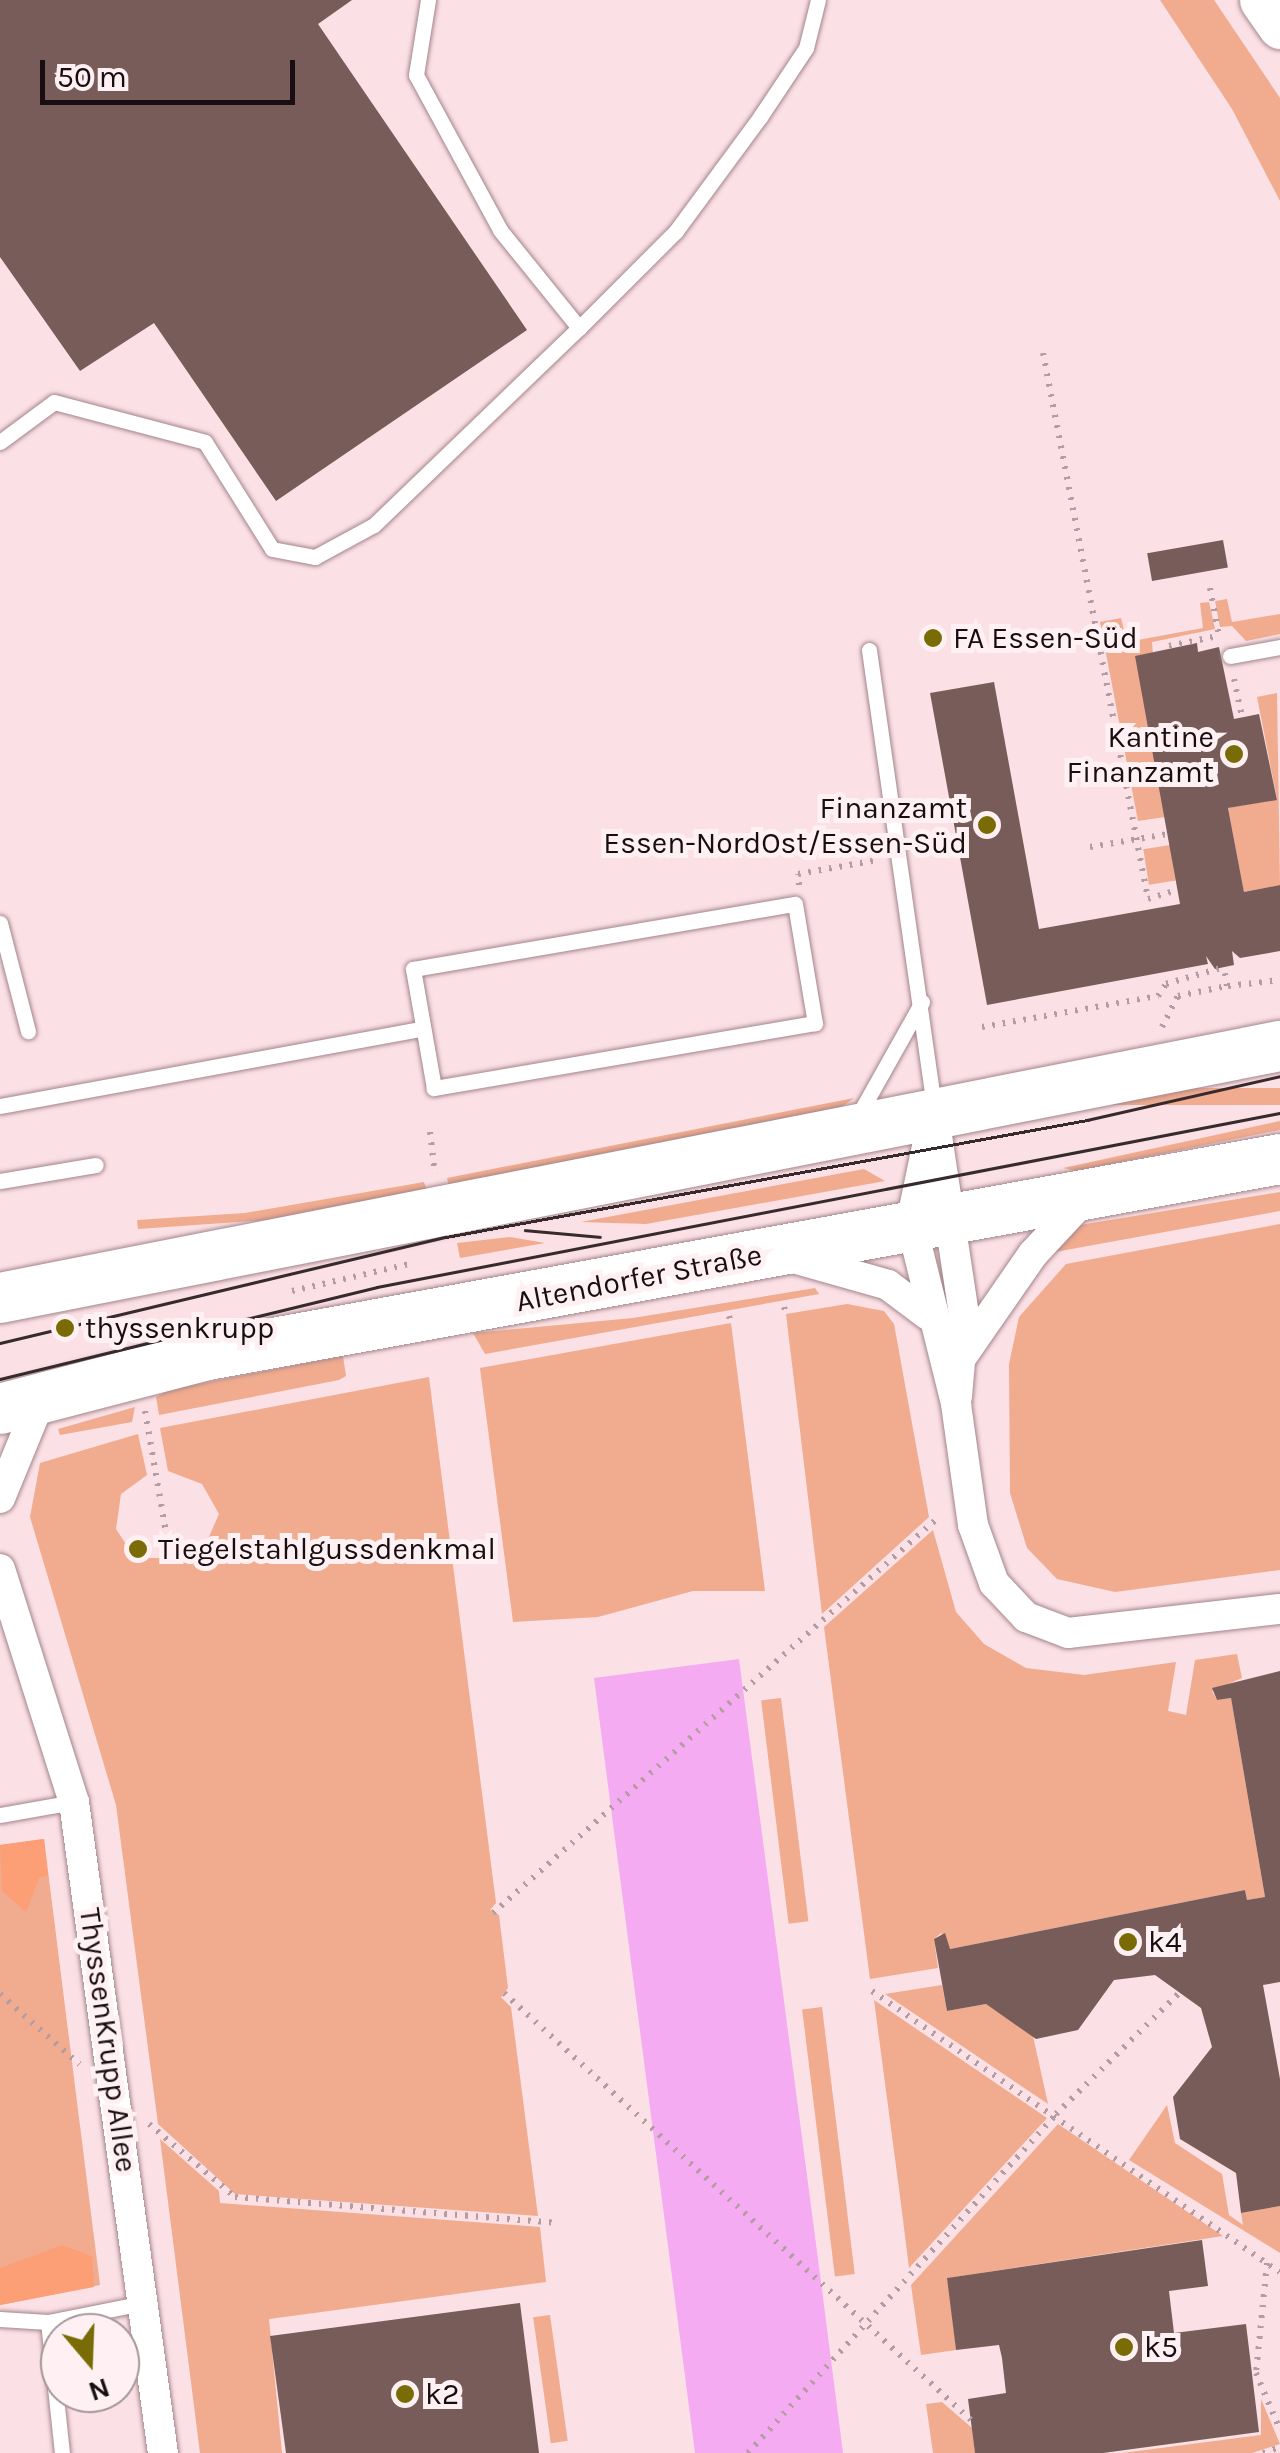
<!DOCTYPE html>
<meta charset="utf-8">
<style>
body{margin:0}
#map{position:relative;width:1280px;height:2453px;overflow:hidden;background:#fbe0e5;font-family:Karla,sans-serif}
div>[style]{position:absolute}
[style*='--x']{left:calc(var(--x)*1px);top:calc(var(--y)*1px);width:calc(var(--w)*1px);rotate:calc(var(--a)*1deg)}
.green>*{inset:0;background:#f1ab8e;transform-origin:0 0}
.forest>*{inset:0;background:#fc9f77}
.water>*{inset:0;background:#f4abf2}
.building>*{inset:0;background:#785c59;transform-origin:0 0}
.path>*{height:6px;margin-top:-3px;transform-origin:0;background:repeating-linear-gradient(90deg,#b39da2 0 2.5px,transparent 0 10.5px)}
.roads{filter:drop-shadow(0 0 2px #a3858a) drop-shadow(0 0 2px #a3858a)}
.service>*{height:15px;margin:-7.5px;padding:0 7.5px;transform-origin:7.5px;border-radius:7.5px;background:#fff}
.minor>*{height:30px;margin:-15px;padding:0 15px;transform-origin:15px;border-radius:15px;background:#fff}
.secondary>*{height:45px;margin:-22.5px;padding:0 22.5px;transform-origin:22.5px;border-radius:22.5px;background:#fff}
.primary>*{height:50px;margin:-25px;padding:0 25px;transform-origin:25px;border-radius:25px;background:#fff}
.tram>*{height:2.5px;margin:-1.25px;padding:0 1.25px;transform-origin:1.25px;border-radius:1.25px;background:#372a2d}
.dots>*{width:28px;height:28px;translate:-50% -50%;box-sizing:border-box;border:5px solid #fff1f3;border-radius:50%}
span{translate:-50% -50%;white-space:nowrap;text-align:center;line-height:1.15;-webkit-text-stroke:10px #fff1f3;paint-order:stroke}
.poi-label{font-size:30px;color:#180d10}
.left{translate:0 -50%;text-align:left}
.right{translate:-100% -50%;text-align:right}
.street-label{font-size:30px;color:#180d10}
.north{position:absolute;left:40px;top:2313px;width:100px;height:100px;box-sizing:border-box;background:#fff1f3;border:2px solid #a39698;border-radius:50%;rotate:161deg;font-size:28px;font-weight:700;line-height:40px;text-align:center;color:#180d10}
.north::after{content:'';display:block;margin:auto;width:35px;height:45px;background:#796c07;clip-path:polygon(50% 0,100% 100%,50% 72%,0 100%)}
.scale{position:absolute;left:40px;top:60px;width:255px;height:45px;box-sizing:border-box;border:5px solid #180d10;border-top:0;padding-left:12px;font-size:30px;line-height:35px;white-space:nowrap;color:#180d10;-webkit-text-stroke:8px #fff1f3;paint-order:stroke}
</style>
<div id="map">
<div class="green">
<i style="clip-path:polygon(1160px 0,1214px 0,1280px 98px,1280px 201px,1232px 109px)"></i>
<i style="clip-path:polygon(1227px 599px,1232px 622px,1280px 614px,1280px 634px,1246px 641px,1232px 626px,1220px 627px,1215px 601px)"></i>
<i style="clip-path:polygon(1209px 602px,1215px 629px,1152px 642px,1165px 817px,1138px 821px,1100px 622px,1121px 618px,1127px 642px,1203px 628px,1200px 603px)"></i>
<i style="clip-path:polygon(1277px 693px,1280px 885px,1244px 892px,1228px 808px,1277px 799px,1257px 697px)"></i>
<i style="left:1170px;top:845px;width:36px;height:27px;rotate:81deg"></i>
<i style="left:1280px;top:1088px;width:17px;height:269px;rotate:90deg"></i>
<i style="clip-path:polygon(854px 1098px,839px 1109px,449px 1187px,447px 1178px)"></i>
<i style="clip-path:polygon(1280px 1121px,1280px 1130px,1076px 1171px,1063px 1168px)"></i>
<i style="clip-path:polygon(864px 1169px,885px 1181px,646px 1224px,581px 1222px)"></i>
<i style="clip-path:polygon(424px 1182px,427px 1191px,268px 1220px,138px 1229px,137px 1220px,245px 1213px)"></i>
<i style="clip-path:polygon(1280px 1192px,1280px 1211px,1055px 1252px,1080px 1225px)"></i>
<i style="clip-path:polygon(1280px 1224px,1280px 1570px,1115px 1592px,1057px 1579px,1027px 1548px,1010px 1493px,1009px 1364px,1019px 1317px,1066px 1264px)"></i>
<i style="clip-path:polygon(510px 1237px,545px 1243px,460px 1258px,457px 1243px)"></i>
<i style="clip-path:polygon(815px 1288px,819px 1294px,485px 1354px,473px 1333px,633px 1318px)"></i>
<i style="clip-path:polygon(847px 1304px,884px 1311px,894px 1324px,929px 1517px,822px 1614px,786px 1314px)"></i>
<i style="clip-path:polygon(731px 1323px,765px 1591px,693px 1591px,598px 1617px,513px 1622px,480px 1368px)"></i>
<i style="clip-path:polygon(343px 1356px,346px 1376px,339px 1380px,159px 1415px,156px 1397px,172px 1389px)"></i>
<i style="clip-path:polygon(429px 1377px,496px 1903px,490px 1910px,499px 1915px,508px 1988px,501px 1997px,511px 2007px,538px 2216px,235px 2194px,158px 2124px,116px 1805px,30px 1517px,40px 1463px,138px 1434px,147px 1475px,121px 1494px,116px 1529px,135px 1558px,183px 1558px,208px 1539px,219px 1514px,202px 1484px,168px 1471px,160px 1428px)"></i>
<i style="clip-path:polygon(135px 1407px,132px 1422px,60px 1435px,58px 1429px)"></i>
<i style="clip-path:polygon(933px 1530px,956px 1612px,984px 1644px,1026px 1668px,1084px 1675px,1176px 1662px,1168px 1711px,1186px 1715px,1195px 1660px,1237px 1654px,1242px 1678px,1212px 1691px,1217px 1700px,1231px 1698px,1265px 1897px,1247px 1900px,1245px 1890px,950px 1949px,941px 1933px,934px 1939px,938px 1968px,870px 1979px,824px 1627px)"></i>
<i style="left:781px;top:1698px;width:225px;height:20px;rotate:83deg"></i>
<i style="clip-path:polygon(44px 1839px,100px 2285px,0 2305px,0 1845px)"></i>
<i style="clip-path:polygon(942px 1985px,947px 2011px,986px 2004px,1033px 2036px,1048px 2104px,885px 1994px)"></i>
<i style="clip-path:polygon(874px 2000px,1047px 2118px,909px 2268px,901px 2204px)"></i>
<i style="left:822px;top:2007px;width:269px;height:20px;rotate:83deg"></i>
<i style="clip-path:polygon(1167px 2105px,1175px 2143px,1222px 2174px,1229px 2215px,1243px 2225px,1241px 2213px,1280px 2206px,1280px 2253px,1129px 2160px)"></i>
<i style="clip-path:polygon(1058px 2124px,1223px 2236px,948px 2278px,956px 2350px,921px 2355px,911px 2285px)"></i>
<i style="clip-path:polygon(160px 2139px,219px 2191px,220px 2203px,540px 2227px,546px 2282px,269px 2319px,282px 2453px,200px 2453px)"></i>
<i style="left:550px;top:2315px;width:127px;height:17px;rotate:82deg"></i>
<i style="clip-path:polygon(1261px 2399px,1280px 2444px,1252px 2453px,1122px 2453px,1261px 2435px)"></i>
<i style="clip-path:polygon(942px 2402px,972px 2428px,975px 2453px,933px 2453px,926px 2404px)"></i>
</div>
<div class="forest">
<i style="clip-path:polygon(44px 1839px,48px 1875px,39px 1878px,26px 1912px,2px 1891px,0 1845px)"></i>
<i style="clip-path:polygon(62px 2245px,92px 2256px,94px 2287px,0 2305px,0 2268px)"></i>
</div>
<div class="water">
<i style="clip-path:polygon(739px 1659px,821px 2282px,843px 2453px,695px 2453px,594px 1678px)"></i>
</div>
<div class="building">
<i style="clip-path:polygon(0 0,352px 0,318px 24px,527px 330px,276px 501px,154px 323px,80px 371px,0 257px)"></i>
<i style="left:1223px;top:540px;width:28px;height:77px;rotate:80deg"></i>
<i style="clip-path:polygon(1197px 643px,1198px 652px,1219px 647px,1234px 719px,1259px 714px,1277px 800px,1228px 808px,1244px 892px,1280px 885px,1280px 951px,1240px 958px,1232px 951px,1234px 965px,1215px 969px,1206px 956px,1208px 964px,987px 1005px,930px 693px,994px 682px,1039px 929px,1180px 904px,1135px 656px)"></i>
<i style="clip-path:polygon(1280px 1671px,1280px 1982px,1263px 1985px,1280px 2079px,1280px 2206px,1241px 2213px,1236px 2173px,1180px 2139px,1173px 2097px,1212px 2047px,1201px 2008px,1155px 1975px,1114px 1980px,1078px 2030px,1036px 2039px,986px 2004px,947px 2011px,934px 1939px,945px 1933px,950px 1949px,1245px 1890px,1247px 1900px,1265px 1897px,1231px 1698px,1217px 1700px,1212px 1688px)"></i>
<i style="clip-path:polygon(1202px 2240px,1208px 2286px,1169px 2291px,1174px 2333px,1246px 2324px,1259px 2432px,1103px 2453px,975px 2453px,968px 2399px,1006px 2393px,1002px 2358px,999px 2345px,956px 2350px,947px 2278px)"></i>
<i style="clip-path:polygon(520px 2303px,539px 2453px,286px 2453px,270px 2336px)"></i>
</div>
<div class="path">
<i style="--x:1043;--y:353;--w:556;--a:79.11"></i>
<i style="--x:1148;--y:899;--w:31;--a:-17"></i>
<i style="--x:1210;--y:588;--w:49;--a:79.4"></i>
<i style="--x:1169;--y:646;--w:45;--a:-11.6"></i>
<i style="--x:1234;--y:679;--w:39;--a:78"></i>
<i style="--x:1090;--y:847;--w:79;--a:-9.5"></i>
<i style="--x:799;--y:885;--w:11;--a:-95"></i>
<i style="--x:798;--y:874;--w:81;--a:-9.9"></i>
<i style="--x:1228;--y:986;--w:52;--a:-6.6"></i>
<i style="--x:982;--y:1027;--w:179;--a:-10"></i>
<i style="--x:1158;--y:996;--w:14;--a:-56"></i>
<i style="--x:1166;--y:984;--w:60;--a:-16.3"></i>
<i style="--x:1162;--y:1027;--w:35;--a:-63"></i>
<i style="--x:1178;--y:996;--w:50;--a:-11.5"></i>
<i style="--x:1227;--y:986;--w:13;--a:-99"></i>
<i style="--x:430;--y:1132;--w:42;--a:83.2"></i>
<i style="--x:292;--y:1291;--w:124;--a:-13"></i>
<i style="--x:784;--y:1307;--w:7;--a:74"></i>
<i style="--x:729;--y:1316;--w:7;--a:74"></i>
<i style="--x:145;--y:1411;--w:129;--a:80.2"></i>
<i style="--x:493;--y:1913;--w:598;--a:-41.61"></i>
<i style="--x:872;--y:1991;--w:495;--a:34.6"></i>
<i style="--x:504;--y:1993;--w:633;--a:42.44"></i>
<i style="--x:0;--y:1994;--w:106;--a:41.5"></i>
<i style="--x:149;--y:2124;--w:113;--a:40.3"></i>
<i style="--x:235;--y:2197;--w:325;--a:4.6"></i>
<i style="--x:1267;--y:2263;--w:111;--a:95.7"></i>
<i style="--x:1256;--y:2373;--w:62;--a:67.2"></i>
<i style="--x:748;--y:2453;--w:458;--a:-47.7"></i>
<i style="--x:1056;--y:2114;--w:173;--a:-44.5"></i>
<i style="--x:1263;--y:2453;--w:18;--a:-19"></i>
</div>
<div class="roads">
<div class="service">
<i style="--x:428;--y:0;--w:76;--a:99.1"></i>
<i style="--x:416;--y:75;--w:176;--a:61.5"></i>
<i style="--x:500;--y:230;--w:126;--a:51.1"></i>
<i style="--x:579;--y:328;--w:137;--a:-45"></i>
<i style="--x:676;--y:231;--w:142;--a:-53.6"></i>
<i style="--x:760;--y:117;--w:83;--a:-56.3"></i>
<i style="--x:806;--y:48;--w:49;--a:-76"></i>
<i style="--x:0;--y:442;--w:67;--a:-36.5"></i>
<i style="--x:54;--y:402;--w:156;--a:14.8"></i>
<i style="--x:205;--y:442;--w:126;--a:57.9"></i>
<i style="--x:272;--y:549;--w:44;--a:10.5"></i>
<i style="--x:315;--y:557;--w:67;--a:-28.5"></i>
<i style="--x:374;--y:525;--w:284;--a:-43.9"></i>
<i style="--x:869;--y:650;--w:462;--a:81.9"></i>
<i style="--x:1230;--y:656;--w:51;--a:-10.2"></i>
<i style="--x:795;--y:904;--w:121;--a:80.5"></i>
<i style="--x:815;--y:1023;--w:387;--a:170.3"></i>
<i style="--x:434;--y:1088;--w:121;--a:-100"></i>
<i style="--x:413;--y:969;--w:387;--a:-9.7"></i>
<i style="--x:0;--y:923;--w:112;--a:75.5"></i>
<i style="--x:0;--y:1106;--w:430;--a:-10.4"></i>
<i style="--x:858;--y:1116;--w:131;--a:-60.7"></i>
<i style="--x:0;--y:1181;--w:97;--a:-9.5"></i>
<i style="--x:0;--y:1815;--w:75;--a:-10"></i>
<i style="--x:0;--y:2319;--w:48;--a:3.6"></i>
<i style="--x:48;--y:2322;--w:97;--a:-11.3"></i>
<i style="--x:48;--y:2322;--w:132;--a:83.9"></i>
</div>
<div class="minor">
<i style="--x:934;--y:1113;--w:112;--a:101.8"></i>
<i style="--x:911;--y:1223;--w:187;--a:76"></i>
<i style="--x:956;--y:1404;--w:122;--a:82"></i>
<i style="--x:973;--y:1525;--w:62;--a:70.1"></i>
<i style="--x:994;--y:1583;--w:47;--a:46.7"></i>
<i style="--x:1026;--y:1617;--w:45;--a:20.9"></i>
<i style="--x:1068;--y:1633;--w:213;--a:-6.5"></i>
<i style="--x:937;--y:1136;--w:181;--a:81.4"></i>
<i style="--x:964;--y:1315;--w:82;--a:94.9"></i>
<i style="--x:790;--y:1257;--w:102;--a:15.9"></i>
<i style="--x:888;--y:1285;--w:50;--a:36.9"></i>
<i style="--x:963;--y:1355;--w:123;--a:-55.3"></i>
<i style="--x:1033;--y:1254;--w:79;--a:-47"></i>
<i style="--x:0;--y:1498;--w:110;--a:-67.6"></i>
<i style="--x:0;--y:1569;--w:244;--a:72.4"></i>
<i style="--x:74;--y:1802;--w:657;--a:82.22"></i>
</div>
<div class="secondary">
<i style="--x:1262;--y:0;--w:32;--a:55"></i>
</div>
<div class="primary">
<i style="--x:0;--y:1298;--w:1305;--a:-11.14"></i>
<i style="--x:0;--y:1409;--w:215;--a:-14.6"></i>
<i style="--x:208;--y:1355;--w:1090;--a:-10.36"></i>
</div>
</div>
<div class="tram">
<i style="--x:525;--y:1230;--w:75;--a:5.3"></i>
<i style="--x:0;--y:1343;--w:458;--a:-13.4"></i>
<i style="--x:446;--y:1237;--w:652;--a:-10.34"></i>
<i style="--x:1087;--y:1120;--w:198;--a:-12.8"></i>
<i style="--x:0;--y:1379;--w:388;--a:-13.7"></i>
<i style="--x:377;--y:1287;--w:920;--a:-10.91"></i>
</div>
<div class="dots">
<i style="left:933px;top:638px;background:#796c07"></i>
<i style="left:1234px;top:754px;background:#796c07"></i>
<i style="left:987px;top:825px;background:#796c07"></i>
<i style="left:65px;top:1328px;background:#796c07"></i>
<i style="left:138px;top:1549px;background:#796c07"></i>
<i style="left:1128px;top:1942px;background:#796c07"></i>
<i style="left:1124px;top:2347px;background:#796c07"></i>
<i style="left:405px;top:2394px;background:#796c07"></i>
</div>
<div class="poi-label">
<span class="left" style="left:953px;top:638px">FA Essen-Süd</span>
<span class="right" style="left:1214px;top:754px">Kantine<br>Finanzamt</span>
<span class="right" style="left:967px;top:825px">Finanzamt<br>Essen-NordOst/Essen-Süd</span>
<span class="left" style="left:85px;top:1328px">thyssenkrupp</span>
<span class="left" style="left:158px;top:1549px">Tiegelstahlgussdenkmal</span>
<span class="left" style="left:1148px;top:1942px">k4</span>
<span class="left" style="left:1144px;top:2347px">k5</span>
<span class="left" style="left:425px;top:2394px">k2</span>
</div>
<div class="street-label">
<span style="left:639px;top:1278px;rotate:-11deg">Altendorfer Straße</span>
<span style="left:108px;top:2040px;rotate:82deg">ThyssenKrupp Allee</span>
</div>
<div class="north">N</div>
<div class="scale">50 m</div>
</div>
